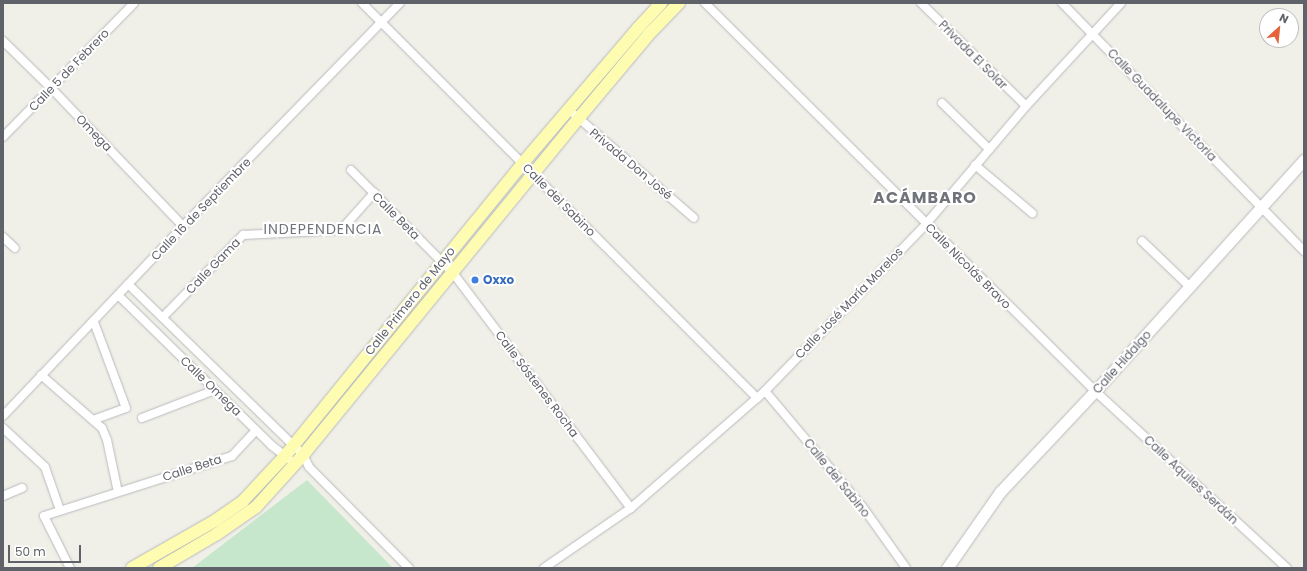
<!DOCTYPE html>
<meta charset="utf-8">
<style>
body{margin:0}
#map{position:relative;width:1307px;height:571px;overflow:hidden;background:#f1f0e8;font-family:Poppins,sans-serif}
div>[style]{position:absolute}
[style*='--x']{left:calc(var(--x)*1px);top:calc(var(--y)*1px);width:calc(var(--w)*1px);rotate:calc(var(--a)*1deg)}
.green>*{inset:0;background:#c6e7cb}
.roads{filter:drop-shadow(0 0 1px #b8b9be) drop-shadow(0 0 1px #b8b9be)}
.street>*{height:8px;margin:-4px;padding:0 4px;transform-origin:4px;border-radius:4px;background:#fff}
.secondary>*{height:11px;margin:-5.5px;padding:0 5.5px;transform-origin:5.5px;border-radius:5.5px;background:#fff}
.primary>*{height:12px;margin:-6px;padding:0 6px;transform-origin:6px;border-radius:6px;background:#fdfcb1}
.dots>*{width:11px;height:11px;translate:-50% -50%;box-sizing:border-box;border:2px solid #fff;border-radius:50%}
span{translate:-50% -50%;white-space:nowrap;text-align:center;line-height:1.15;-webkit-text-stroke:4px #fff;paint-order:stroke}
.street-label{font-size:12px;color:#5f6268}
.shop-label{font-size:12px;color:#366cbe;font-weight:700}
.left{translate:0 -50%;text-align:left}
.quarter-label{font-size:14px;color:#70737a;letter-spacing:1px}
.district-label{font-size:16px;color:#70737a;font-weight:700;letter-spacing:1px}
.frame{position:absolute;inset:0;border:4px solid #5f6268;pointer-events:none}
.north{position:absolute;left:1259px;top:8px;width:40px;height:40px;box-sizing:border-box;background:#fff;border:1px solid #bfc0c3;border-radius:50%;rotate:27deg;font-size:11px;font-weight:700;line-height:16px;text-align:center;color:#5f6268}
.north::after{content:'';display:block;margin:auto;width:14px;height:18px;background:#e5623a;clip-path:polygon(50% 0,100% 100%,50% 72%,0 100%)}
.scale{position:absolute;left:8px;top:545px;width:73px;height:18px;box-sizing:border-box;border:2px solid #5f6268;border-top:0;padding-left:5px;font-size:12px;line-height:14px;white-space:nowrap;color:#5f6268;-webkit-text-stroke:3px #fff;paint-order:stroke}
</style>
<div id="map">
<div class="green">
<i style="clip-path:polygon(307px 480px,393px 568px,192px 568px)"></i>
</div>
<div class="roads">
<div class="street">
<i style="--x:362;--y:3;--w:559;--a:45"></i>
<i style="--x:705;--y:3;--w:550;--a:44.85"></i>
<i style="--x:1095;--y:391;--w:261;--a:42.7"></i>
<i style="--x:921;--y:3;--w:147;--a:44.4"></i>
<i style="--x:1062;--y:3;--w:347;--a:45.7"></i>
<i style="--x:3;--y:41;--w:69;--a:44.4"></i>
<i style="--x:52;--y:89;--w:190;--a:46.3"></i>
<i style="--x:942;--y:103;--w:66;--a:44.4"></i>
<i style="--x:575;--y:115;--w:157;--a:40.9"></i>
<i style="--x:3;--y:137;--w:187;--a:-45.6"></i>
<i style="--x:975;--y:165;--w:75;--a:40.1"></i>
<i style="--x:351;--y:170;--w:145;--a:45.3"></i>
<i style="--x:453;--y:273;--w:295;--a:52.9"></i>
<i style="--x:3;--y:237;--w:16;--a:43"></i>
<i style="--x:1142;--y:241;--w:66;--a:43.8"></i>
<i style="--x:128;--y:284;--w:245;--a:44.3"></i>
<i style="--x:303;--y:455;--w:13;--a:63"></i>
<i style="--x:309;--y:467;--w:142;--a:45.3"></i>
<i style="--x:118;--y:295;--w:214;--a:44.4"></i>
<i style="--x:271;--y:445;--w:23;--a:38"></i>
<i style="--x:163;--y:317;--w:115;--a:-45.7"></i>
<i style="--x:243;--y:235;--w:98;--a:-2.9"></i>
<i style="--x:341;--y:230;--w:50;--a:-48.3"></i>
<i style="--x:41;--y:375;--w:81;--a:41"></i>
<i style="--x:102;--y:428;--w:13;--a:67"></i>
<i style="--x:107;--y:440;--w:53;--a:78.1"></i>
<i style="--x:765;--y:391;--w:150;--a:49.9"></i>
<i style="--x:862;--y:506;--w:76;--a:54.6"></i>
<i style="--x:3;--y:416;--w:262;--a:-46.5"></i>
<i style="--x:183;--y:226;--w:311;--a:-45.8"></i>
<i style="--x:142;--y:418;--w:78;--a:-21"></i>
<i style="--x:93;--y:420;--w:35;--a:-20"></i>
<i style="--x:126;--y:408;--w:92;--a:-110.4"></i>
<i style="--x:3;--y:428;--w:57;--a:42.9"></i>
<i style="--x:45;--y:467;--w:46;--a:70.8"></i>
<i style="--x:3;--y:496;--w:21;--a:-23"></i>
<i style="--x:70;--y:568;--w:58;--a:-116.6"></i>
<i style="--x:44;--y:516;--w:197;--a:-17.7"></i>
<i style="--x:232;--y:456;--w:35;--a:-47"></i>
<i style="--x:544;--y:568;--w:106;--a:-34.6"></i>
<i style="--x:631;--y:508;--w:178;--a:-41.1"></i>
<i style="--x:765;--y:391;--w:232;--a:-46"></i>
<i style="--x:926;--y:224;--w:155;--a:-49.7"></i>
<i style="--x:1026;--y:106;--w:140;--a:-47.3"></i>
</div>
<div class="secondary">
<i style="--x:947;--y:568;--w:93;--a:-55.1"></i>
<i style="--x:1000;--y:492;--w:139;--a:-46.8"></i>
<i style="--x:1095;--y:391;--w:312;--a:-47.9"></i>
</div>
<div class="primary">
<i style="--x:132;--y:568;--w:97;--a:-29.7"></i>
<i style="--x:216;--y:520;--w:33;--a:-35"></i>
<i style="--x:243;--y:501;--w:62;--a:-47"></i>
<i style="--x:285;--y:456;--w:376;--a:-50.9"></i>
<i style="--x:522;--y:164;--w:179;--a:-49.5"></i>
<i style="--x:638;--y:28;--w:34;--a:-47"></i>
<i style="--x:159;--y:568;--w:67;--a:-30.4"></i>
<i style="--x:217;--y:534;--w:47;--a:-34.7"></i>
<i style="--x:256;--y:507;--w:70;--a:-47.9"></i>
<i style="--x:303;--y:455;--w:434;--a:-50.7"></i>
<i style="--x:578;--y:119;--w:112;--a:-50.1"></i>
<i style="--x:650;--y:33;--w:42;--a:-46"></i>
</div>
</div>
<div class="dots">
<i style="left:475px;top:280px;background:#3f7fe0"></i>
</div>
<div class="street-label">
<span style="left:973px;top:55px;rotate:45deg">Privada El Solar</span>
<span style="left:69px;top:70px;rotate:-46deg">Calle 5 de Febrero</span>
<span style="left:1162px;top:105px;rotate:46deg">Calle Guadalupe Victoria</span>
<span style="left:94px;top:133px;rotate:46deg">Omega</span>
<span style="left:631px;top:164px;rotate:40deg">Privada Don José</span>
<span style="left:559px;top:200px;rotate:45deg">Calle del Sabino</span>
<span style="left:201px;top:209px;rotate:-46deg">Calle 16 de Septiembre</span>
<span style="left:396px;top:216px;rotate:45deg">Calle Beta</span>
<span style="left:213px;top:266px;rotate:-46deg">Calle Gama</span>
<span style="left:968px;top:266px;rotate:45deg">Calle Nicolás Bravo</span>
<span style="left:410px;top:301px;rotate:-51deg">Calle Primero de Mayo</span>
<span style="left:849px;top:303px;rotate:-46deg">Calle José María Morelos</span>
<span style="left:1122px;top:362px;rotate:-48deg">Calle Hidalgo</span>
<span style="left:537px;top:384px;rotate:53deg">Calle Sóstenes Rocha</span>
<span style="left:211px;top:386px;rotate:44deg">Calle Omega</span>
<span style="left:192px;top:468px;rotate:-18deg">Calle Beta</span>
<span style="left:837px;top:478px;rotate:51deg">Calle del Sabino</span>
<span style="left:1191px;top:480px;rotate:43deg">Calle Aquiles Serdán</span>
</div>
<div class="shop-label">
<span class="left" style="left:483px;top:280px">Oxxo</span>
</div>
<div class="quarter-label">
<span style="left:323px;top:229px">INDEPENDENCIA</span>
</div>
<div class="district-label">
<span style="left:925px;top:198px">ACÁMBARO</span>
</div>
<div class="frame"></div>
<div class="north">N</div>
<div class="scale">50 m</div>
</div>
